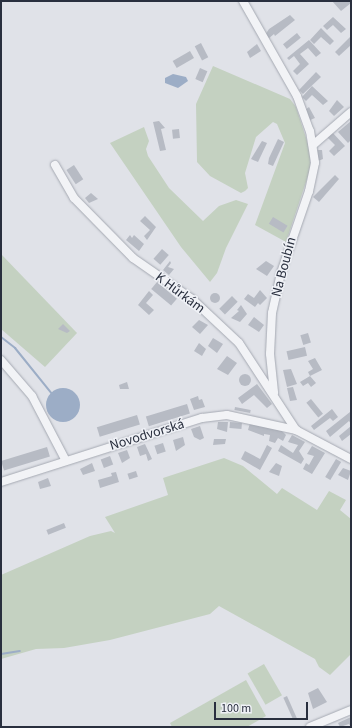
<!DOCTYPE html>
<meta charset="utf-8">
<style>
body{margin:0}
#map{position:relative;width:352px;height:728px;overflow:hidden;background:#e0e2e8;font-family:"Source Sans 3",sans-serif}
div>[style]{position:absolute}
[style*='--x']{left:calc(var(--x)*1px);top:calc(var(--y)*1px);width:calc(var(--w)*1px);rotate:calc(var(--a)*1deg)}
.green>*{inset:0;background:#c4d1c1;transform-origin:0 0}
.water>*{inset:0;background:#9cadc6}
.round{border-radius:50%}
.stream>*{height:2px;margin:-1px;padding:0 1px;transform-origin:1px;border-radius:1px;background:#9cadc6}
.building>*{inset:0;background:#b7bbc4;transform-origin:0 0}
.roads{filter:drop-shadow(0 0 1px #a5a9b2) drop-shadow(0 0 1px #a5a9b2)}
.minor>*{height:8px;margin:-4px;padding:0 4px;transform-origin:4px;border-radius:4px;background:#f2f3f6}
span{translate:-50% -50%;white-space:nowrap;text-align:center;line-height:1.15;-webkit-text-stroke:3px #eff1f6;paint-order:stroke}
.street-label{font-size:14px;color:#292f3e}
.frame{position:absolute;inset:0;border:2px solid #292f3e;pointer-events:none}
.scale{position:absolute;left:214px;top:702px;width:94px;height:18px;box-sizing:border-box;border:2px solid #292f3e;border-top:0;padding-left:5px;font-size:12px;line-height:14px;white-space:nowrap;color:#292f3e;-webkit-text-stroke:3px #eff1f6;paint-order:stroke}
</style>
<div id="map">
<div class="green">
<i style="clip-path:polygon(213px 66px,290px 99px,296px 107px,310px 150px,310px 170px,286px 242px,255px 225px,285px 143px,277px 124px,273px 122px,256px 137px,245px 173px,248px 188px,245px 191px,241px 193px,210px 176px,197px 162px,196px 104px)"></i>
<i style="clip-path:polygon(144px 127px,149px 141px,146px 149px,148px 156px,169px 188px,203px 221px,219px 206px,236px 200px,248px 204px,226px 248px,217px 273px,210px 282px,181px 247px,110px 143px)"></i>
<i style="clip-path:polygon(1px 254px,77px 333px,45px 367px,1px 329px)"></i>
<i style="clip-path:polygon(224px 458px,243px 466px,277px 494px,282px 488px,317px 510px,329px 491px,346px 500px,340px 510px,351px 519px,351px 654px,330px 675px,319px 667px,315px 659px,219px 606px,210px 614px,110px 640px,64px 648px,36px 649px,1px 659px,1px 575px,90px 536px,111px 531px,115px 533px,105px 517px,168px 495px,163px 478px)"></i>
<i style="left:264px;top:664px;width:36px;height:19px;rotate:60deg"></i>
<i style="clip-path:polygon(246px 680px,266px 716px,247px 727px,172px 727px,170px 723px)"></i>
</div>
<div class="water">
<i style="clip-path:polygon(173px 74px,186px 77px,188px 81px,178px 88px,165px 83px,165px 78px)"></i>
<i class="round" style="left:46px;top:388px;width:34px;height:34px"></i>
</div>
<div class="stream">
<i style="--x:1;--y:337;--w:18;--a:38"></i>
<i style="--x:15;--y:348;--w:59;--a:51.2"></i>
<i style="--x:1;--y:654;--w:19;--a:-9"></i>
</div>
<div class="building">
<i style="clip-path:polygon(332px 1px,351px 1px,351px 3px,341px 11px)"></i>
<i style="clip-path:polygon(290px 15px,295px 20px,275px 36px,274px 34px,268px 39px,265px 35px,269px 29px)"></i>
<i style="clip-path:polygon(333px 17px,346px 29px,341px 33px,333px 25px,327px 30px,323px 26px)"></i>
<i style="clip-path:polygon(321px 28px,334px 41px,330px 45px,321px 37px,314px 44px,310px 40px)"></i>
<i style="left:297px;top:33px;width:6px;height:18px;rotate:51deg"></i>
<i style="clip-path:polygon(351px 36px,351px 45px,339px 56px,335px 52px)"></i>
<i style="clip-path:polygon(309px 40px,321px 53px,316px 57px,308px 48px,300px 54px,309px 64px,297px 75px,293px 71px,300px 64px,294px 56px,289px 60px,287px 58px)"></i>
<i style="left:201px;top:43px;width:16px;height:7px;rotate:63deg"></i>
<i style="clip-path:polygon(257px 44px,261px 51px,250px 58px,247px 52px)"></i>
<i style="left:190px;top:51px;width:8px;height:20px;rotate:60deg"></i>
<i style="left:200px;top:68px;width:8px;height:12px;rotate:23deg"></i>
<i style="clip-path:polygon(316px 72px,321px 77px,303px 94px,299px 90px)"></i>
<i style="clip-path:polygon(312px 86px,328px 101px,323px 105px,312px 95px,306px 101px,302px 97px)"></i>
<i style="clip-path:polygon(337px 100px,344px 107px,334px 116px,329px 111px)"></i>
<i style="clip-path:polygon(309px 107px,315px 118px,310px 120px,305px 110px)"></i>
<i style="clip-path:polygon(159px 121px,165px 128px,161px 129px,166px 150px,160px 151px,153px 122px)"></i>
<i style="clip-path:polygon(351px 121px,351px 140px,348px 143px,338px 132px)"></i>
<i style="left:179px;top:129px;width:9px;height:7px;rotate:84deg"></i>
<i style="clip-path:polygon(331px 131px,345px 146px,334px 156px,329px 151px,335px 145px,326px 136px)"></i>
<i style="clip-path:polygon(278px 139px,284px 142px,273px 166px,268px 164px,269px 158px)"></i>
<i style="clip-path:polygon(262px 141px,267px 143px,258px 162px,251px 159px)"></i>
<i style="clip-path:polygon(317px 150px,322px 150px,323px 159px,318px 161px)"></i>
<i style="left:74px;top:165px;width:17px;height:9px;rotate:57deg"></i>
<i style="clip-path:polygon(335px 175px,339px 179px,319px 202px,313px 197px)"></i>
<i style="clip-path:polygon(91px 193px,98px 199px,89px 203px,85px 198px)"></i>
<i style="clip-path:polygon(145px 216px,156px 227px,147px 240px,144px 236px,150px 230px,140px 221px)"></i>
<i style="left:273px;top:217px;width:17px;height:8px;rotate:31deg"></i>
<i style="clip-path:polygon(130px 235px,132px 238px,134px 235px,144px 244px,139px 251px,126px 240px)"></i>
<i style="left:162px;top:249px;width:9px;height:13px;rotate:41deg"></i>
<i style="clip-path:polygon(170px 261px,171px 263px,168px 267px,174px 269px,169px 275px,163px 270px)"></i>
<i style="clip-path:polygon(266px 261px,274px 266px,267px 276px,256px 269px)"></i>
<i style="left:157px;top:282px;width:26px;height:9px;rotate:40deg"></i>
<i style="clip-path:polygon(260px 290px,267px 298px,260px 305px,258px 303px,255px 307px,244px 299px,248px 294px,254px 298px)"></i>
<i style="clip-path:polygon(149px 291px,153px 295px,146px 303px,154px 310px,149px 315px,138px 305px)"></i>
<i class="round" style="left:210px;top:293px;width:10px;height:10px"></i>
<i style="left:232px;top:296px;width:8px;height:18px;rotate:45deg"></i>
<i style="clip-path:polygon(241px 305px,247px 314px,240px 322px,231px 318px,239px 311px,237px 310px)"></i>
<i style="clip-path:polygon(254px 317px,264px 325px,259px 332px,248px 325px)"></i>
<i style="clip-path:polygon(199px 320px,208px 325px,200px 334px,192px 327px)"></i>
<i style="clip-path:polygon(63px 324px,70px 331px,67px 333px,58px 329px)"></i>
<i style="left:308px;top:333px;width:10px;height:8px;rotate:73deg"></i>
<i style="clip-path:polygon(213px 338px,223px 344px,217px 353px,208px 346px)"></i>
<i style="clip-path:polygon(199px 343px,206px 349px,202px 356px,194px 351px)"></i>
<i style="left:305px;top:347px;width:9px;height:19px;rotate:77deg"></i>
<i style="clip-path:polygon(227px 356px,237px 363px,228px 375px,217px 369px)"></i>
<i style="clip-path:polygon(315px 358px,322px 370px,310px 376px,308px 372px,313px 369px,308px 361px)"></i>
<i style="clip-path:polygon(291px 369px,297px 384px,287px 387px,283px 370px)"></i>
<i class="round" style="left:239px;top:374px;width:12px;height:12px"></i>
<i style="clip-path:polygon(310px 376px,316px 383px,311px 387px,308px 383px,303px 386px,300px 382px)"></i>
<i style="clip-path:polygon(127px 382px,129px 389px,120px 389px,119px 385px)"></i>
<i style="clip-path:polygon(257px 384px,272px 404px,267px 408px,254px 395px,242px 404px,238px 398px)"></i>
<i style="clip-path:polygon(293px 387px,297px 400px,290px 401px,287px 388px)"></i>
<i style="clip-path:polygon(198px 396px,199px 400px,202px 399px,205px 407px,194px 410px,190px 399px)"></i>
<i style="left:311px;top:399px;width:19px;height:6px;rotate:51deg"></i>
<i style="left:187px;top:404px;width:10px;height:43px;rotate:73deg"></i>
<i style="left:235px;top:407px;width:16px;height:3px;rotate:11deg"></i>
<i style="clip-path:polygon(332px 409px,338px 417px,333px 421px,330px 418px,314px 430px,311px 426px)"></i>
<i style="clip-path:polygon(350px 412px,351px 424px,349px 421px,330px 437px,326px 431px)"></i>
<i style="left:137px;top:415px;width:10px;height:42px;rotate:73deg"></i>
<i style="clip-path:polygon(218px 422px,228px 422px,227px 432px,217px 429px)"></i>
<i style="left:230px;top:422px;width:12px;height:6px;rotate:5deg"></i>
<i style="clip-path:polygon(250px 423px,282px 431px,286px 435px,283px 441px,278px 438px,275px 443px,269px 441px,270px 435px,264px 434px,264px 436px,248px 430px)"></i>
<i style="clip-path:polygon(200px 426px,204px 438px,200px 440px,194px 437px,191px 429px)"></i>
<i style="clip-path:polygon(351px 426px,351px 434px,342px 441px,339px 436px)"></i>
<i style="clip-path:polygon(292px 435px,305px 442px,299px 451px,304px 459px,301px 464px,278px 451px,281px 445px,293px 453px,298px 445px,288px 442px)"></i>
<i style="clip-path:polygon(183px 437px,185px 445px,176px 451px,173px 440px)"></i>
<i style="clip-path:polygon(214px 439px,226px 439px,225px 444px,213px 445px)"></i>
<i style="left:163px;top:443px;width:9px;height:9px;rotate:72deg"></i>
<i style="clip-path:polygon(145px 444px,152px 459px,148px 461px,146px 454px,140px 456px,137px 447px)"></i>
<i style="clip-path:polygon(267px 445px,272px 448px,260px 470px,241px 459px,245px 451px,260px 459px)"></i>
<i style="clip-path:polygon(312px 446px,325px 453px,312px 474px,303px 469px,306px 463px,309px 465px,314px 456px,307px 454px)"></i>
<i style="left:47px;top:447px;width:10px;height:48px;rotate:73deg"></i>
<i style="clip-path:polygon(127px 450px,130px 458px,122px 463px,118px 453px)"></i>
<i style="left:110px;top:456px;width:9px;height:10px;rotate:69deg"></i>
<i style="left:336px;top:459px;width:6px;height:21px;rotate:31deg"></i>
<i style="clip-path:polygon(92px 463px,95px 471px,83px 475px,80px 469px)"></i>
<i style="clip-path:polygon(276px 463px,282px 466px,279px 476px,269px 472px)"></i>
<i style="clip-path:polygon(343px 468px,351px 471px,348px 480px,338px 475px)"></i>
<i style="left:136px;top:471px;width:6px;height:9px;rotate:72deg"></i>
<i style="clip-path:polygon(116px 472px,119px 482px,100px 488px,98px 480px,112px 476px,111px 473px)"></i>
<i style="clip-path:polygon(48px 478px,51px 486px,40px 489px,38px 482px)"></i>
<i style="left:64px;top:523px;width:5px;height:19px;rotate:68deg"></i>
<i style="clip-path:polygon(318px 688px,327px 702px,313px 709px,308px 693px)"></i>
<i style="left:287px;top:696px;width:24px;height:4px;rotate:66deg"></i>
<i style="clip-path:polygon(351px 717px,351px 727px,349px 724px,340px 727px,338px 723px)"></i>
</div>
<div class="roads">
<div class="minor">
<i style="--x:243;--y:1;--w:109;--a:60.4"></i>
<i style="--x:297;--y:96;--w:37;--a:70"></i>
<i style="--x:310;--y:131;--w:32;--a:81"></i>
<i style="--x:315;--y:163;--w:29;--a:102"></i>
<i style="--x:309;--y:191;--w:87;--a:108.9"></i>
<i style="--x:281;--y:273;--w:41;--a:102.7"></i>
<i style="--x:272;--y:313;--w:41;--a:92.8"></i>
<i style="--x:270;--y:354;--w:39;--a:84"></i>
<i style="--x:313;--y:145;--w:50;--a:-41"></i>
<i style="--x:55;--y:165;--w:38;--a:60"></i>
<i style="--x:74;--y:198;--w:84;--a:45.5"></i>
<i style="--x:133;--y:258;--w:72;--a:34.8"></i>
<i style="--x:192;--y:299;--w:64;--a:43.1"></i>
<i style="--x:239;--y:343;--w:104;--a:56.8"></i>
<i style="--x:1;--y:360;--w:48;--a:49.3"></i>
<i style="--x:32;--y:396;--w:73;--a:62.4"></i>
<i style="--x:1;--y:482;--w:211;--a:-17.7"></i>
<i style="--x:202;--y:418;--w:25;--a:-7"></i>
<i style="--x:227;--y:415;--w:71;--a:12.3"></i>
<i style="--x:296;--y:430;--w:62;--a:27.8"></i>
<i style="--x:310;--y:727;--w:44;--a:-22.5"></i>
</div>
</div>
<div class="street-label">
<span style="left:284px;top:267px;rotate:-75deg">Na Boubín</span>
<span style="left:180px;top:293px;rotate:37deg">K Hůrkám</span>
<span style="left:147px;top:435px;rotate:-17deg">Novodvorská</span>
</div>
<div class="frame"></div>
<div class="scale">100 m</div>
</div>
